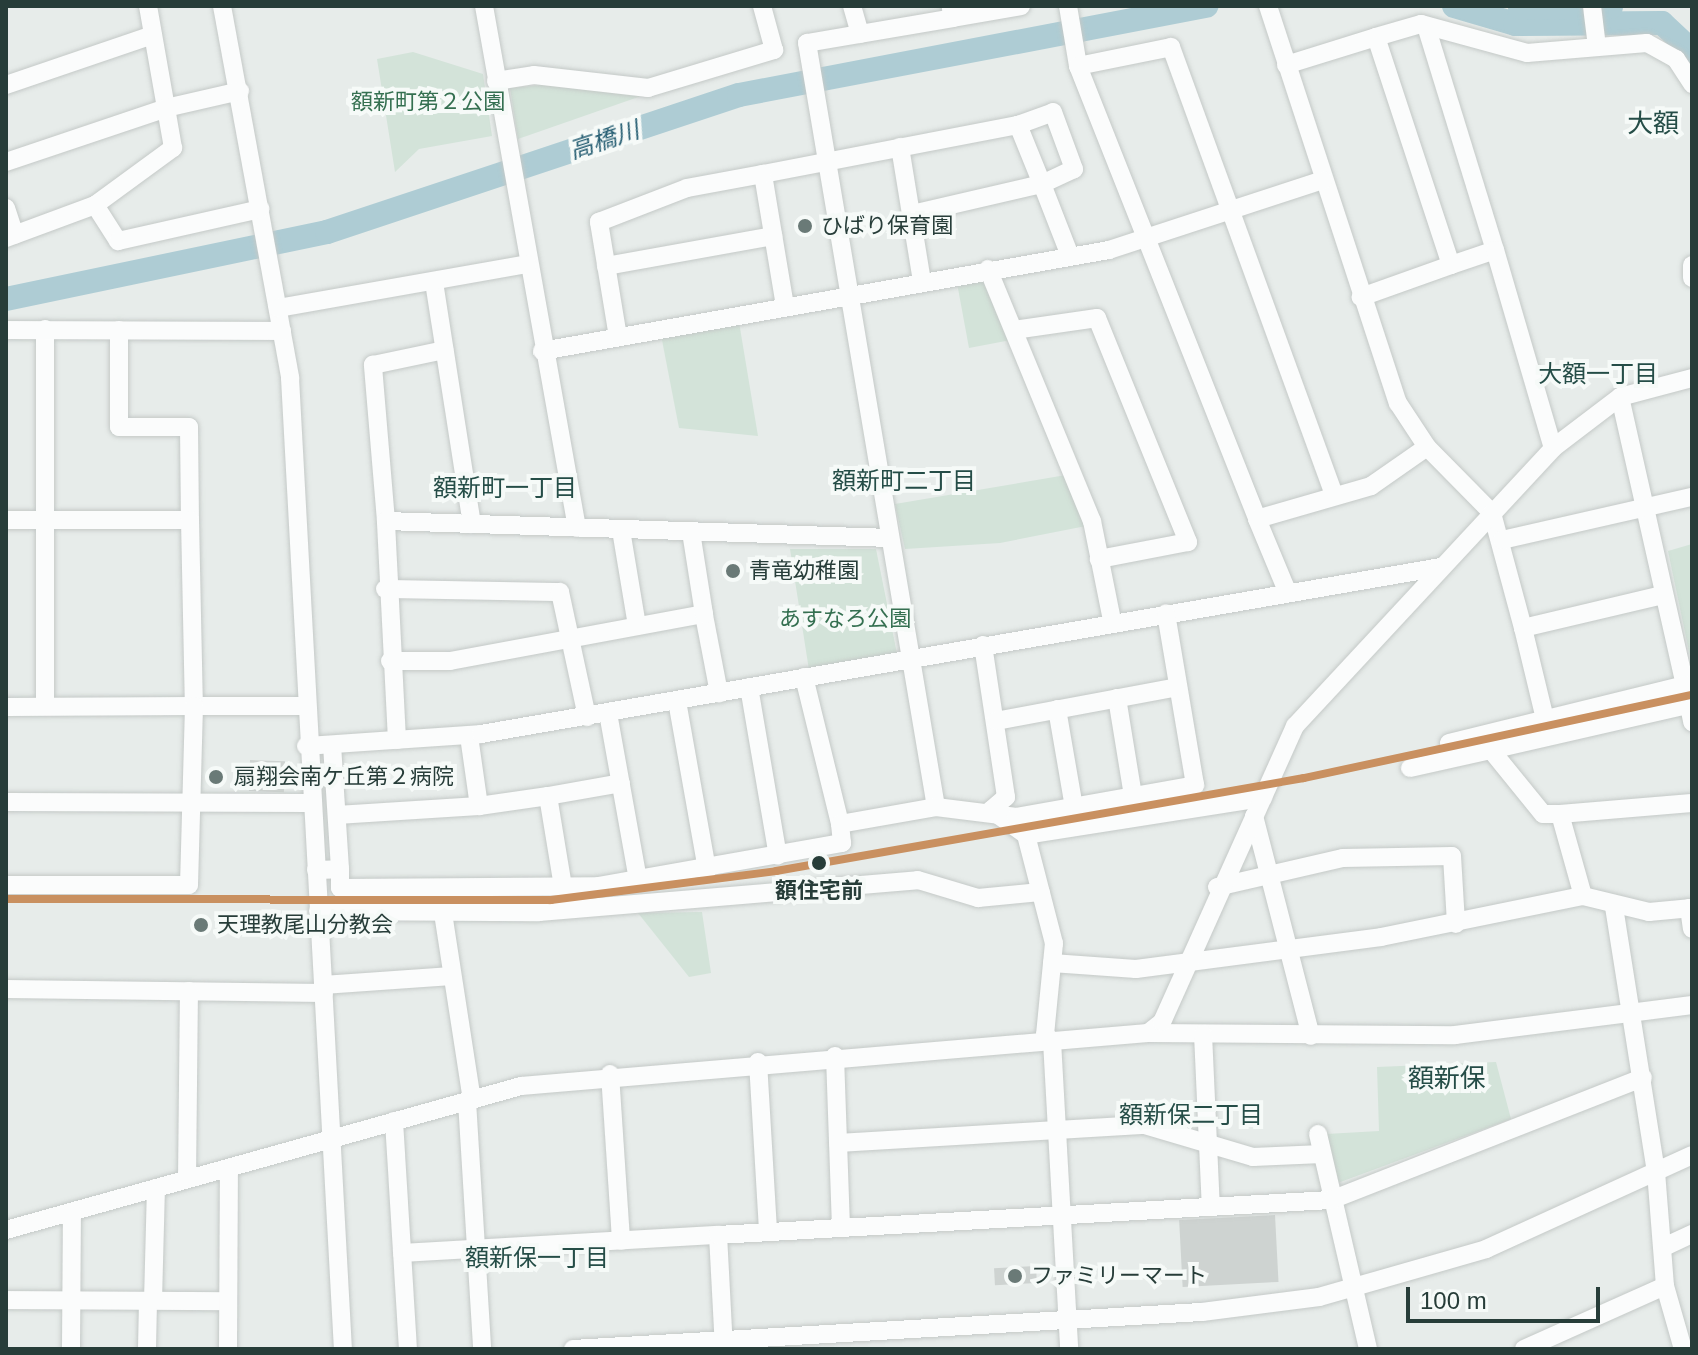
<!DOCTYPE html>
<meta charset="utf-8">
<style>
body{margin:0}
#map{position:relative;width:1698px;height:1355px;overflow:hidden;background:#e7ecea;font-family:Helvetica,"Noto Sans JP",sans-serif}
div>[style]{position:absolute}
[style*='--x']{left:calc(var(--x)*1px);top:calc(var(--y)*1px);width:calc(var(--w)*1px);rotate:calc(var(--a)*1deg)}
.green>*{inset:0;background:#d3e3d9}
.river>*{height:24px;margin:-12px;padding:0 12px;transform-origin:12px;border-radius:12px;background:#aeccd4}
.building>*{inset:0;background:#ced3d1;transform-origin:0 0}
.roads{filter:drop-shadow(0 0 2px #c4c9c7) drop-shadow(0 0 2px #c4c9c7)}
.minor>*{height:18px;margin:-9px;padding:0 9px;transform-origin:9px;border-radius:9px;background:#fbfcfc}
.rail-1>*{height:8px;margin:-4px;padding:0 4px;transform-origin:4px;border-radius:4px;background:#c99060}
.dots>*{width:22px;height:22px;translate:-50% -50%;box-sizing:border-box;border:4px solid #f6faf8;border-radius:50%}
span{translate:-50% -50%;white-space:nowrap;text-align:center;line-height:1.15;-webkit-text-stroke:8px #f6faf8;paint-order:stroke}
.park-label{font-size:22px;color:#357051}
.poi-label{font-size:22px;color:#273d39}
.left{translate:0 -50%;text-align:left}
.stop-label{font-size:22px;color:#273d39;font-weight:700}
.water-label{font-size:24px;color:#275f73;font-style:italic}
.neighbourhood-label{font-size:24px;color:#254d47}
.quarter-label{font-size:26px;color:#254d47}
.frame{position:absolute;inset:0;border:8px solid #273d39;pointer-events:none}
.scale{position:absolute;left:1406px;top:1287px;width:194px;height:36px;box-sizing:border-box;border:4px solid #273d39;border-top:0;padding-left:10px;font-size:24px;line-height:28px;white-space:nowrap;color:#273d39;-webkit-text-stroke:6px #f6faf8;paint-order:stroke}
</style>
<div id="map">
<div class="green">
<i style="clip-path:polygon(413px 52px,483px 74px,492px 136px,419px 149px,395px 172px,377px 59px)"></i>
<i style="clip-path:polygon(543px 85px,647px 94px,518px 139px,510px 88px)"></i>
<i style="clip-path:polygon(986px 280px,1011px 340px,969px 348px,957px 283px)"></i>
<i style="clip-path:polygon(739px 322px,758px 436px,679px 428px,661px 335px)"></i>
<i style="clip-path:polygon(1066px 475px,1086px 526px,1000px 543px,905px 549px,895px 504px)"></i>
<i style="clip-path:polygon(1692px 544px,1692px 666px,1668px 551px)"></i>
<i style="clip-path:polygon(790px 549px,876px 549px,897px 654px,809px 670px)"></i>
<i style="clip-path:polygon(702px 912px,711px 973px,689px 977px,638px 913px)"></i>
<i style="clip-path:polygon(1496px 1062px,1511px 1119px,1335px 1184px,1326px 1134px,1379px 1131px,1377px 1067px)"></i>
</div>
<div class="river">
<i style="--x:1454;--y:6;--w:64;--a:16.4"></i>
<i style="--x:1515;--y:24;--w:147;--a:-0.4"></i>
<i style="--x:1662;--y:23;--w:41;--a:43"></i>
<i style="--x:1520;--y:8;--w:91;--a:-0.6"></i>
<i style="--x:6;--y:299;--w:328;--a:-11.8"></i>
<i style="--x:327;--y:232;--w:434;--a:-18.4"></i>
<i style="--x:739;--y:95;--w:476;--a:-10.8"></i>
</div>
<div class="building">
<i style="left:250px;top:760px;width:35px;height:31px;rotate:2deg"></i>
<i style="left:1275px;top:1215px;width:67px;height:96px;rotate:87deg"></i>
<i style="left:1036px;top:1266px;width:17px;height:42px;rotate:87deg"></i>
</div>
<div class="roads">
<div class="minor">
<i style="--x:222;--y:6;--w:378;--a:79.6"></i>
<i style="--x:290;--y:378;--w:972;--a:86.88"></i>
<i style="--x:484;--y:6;--w:530;--a:79.9"></i>
<i style="--x:852;--y:6;--w:29;--a:74"></i>
<i style="--x:1068;--y:6;--w:61;--a:80.5"></i>
<i style="--x:1078;--y:66;--w:487;--a:68.4"></i>
<i style="--x:1268;--y:6;--w:418;--a:71.9"></i>
<i style="--x:1398;--y:403;--w:53;--a:56.6"></i>
<i style="--x:1427;--y:447;--w:93;--a:45.4"></i>
<i style="--x:1492;--y:513;--w:119;--a:74.9"></i>
<i style="--x:1523;--y:628;--w:144;--a:-13.3"></i>
<i style="--x:1592;--y:6;--w:34;--a:83"></i>
<i style="--x:951;--y:9;--w:9;--a:77"></i>
<i style="--x:953;--y:18;--w:69;--a:-10"></i>
<i style="--x:1426;--y:26;--w:234;--a:72.9"></i>
<i style="--x:1376;--y:37;--w:47;--a:-16.1"></i>
<i style="--x:1421;--y:24;--w:110;--a:15.3"></i>
<i style="--x:1527;--y:53;--w:120;--a:-4.8"></i>
<i style="--x:1647;--y:43;--w:33;--a:29"></i>
<i style="--x:1676;--y:59;--w:30;--a:57"></i>
<i style="--x:1286;--y:65;--w:94;--a:-17.3"></i>
<i style="--x:1376;--y:37;--w:240;--a:71.8"></i>
<i style="--x:1451;--y:265;--w:96;--a:160.4"></i>
<i style="--x:1078;--y:66;--w:95;--a:-11.5"></i>
<i style="--x:1171;--y:47;--w:477;--a:70"></i>
<i style="--x:496;--y:81;--w:38;--a:-9"></i>
<i style="--x:534;--y:75;--w:115;--a:6.5"></i>
<i style="--x:648;--y:88;--w:132;--a:-16.8"></i>
<i style="--x:774;--y:50;--w:46;--a:-105.3"></i>
<i style="--x:6;--y:85;--w:155;--a:-18.8"></i>
<i style="--x:900;--y:147;--w:136;--a:80.7"></i>
<i style="--x:6;--y:162;--w:169;--a:-18.6"></i>
<i style="--x:166;--y:108;--w:104;--a:-100"></i>
<i style="--x:95;--y:205;--w:97;--a:-36.2"></i>
<i style="--x:173;--y:148;--w:41;--a:-99.9"></i>
<i style="--x:166;--y:108;--w:76;--a:-12.9"></i>
<i style="--x:6;--y:208;--w:28;--a:72"></i>
<i style="--x:912;--y:214;--w:133;--a:-13"></i>
<i style="--x:1042;--y:184;--w:64;--a:-112.1"></i>
<i style="--x:6;--y:238;--w:95;--a:-20.3"></i>
<i style="--x:95;--y:205;--w:43;--a:57.4"></i>
<i style="--x:118;--y:241;--w:146;--a:-12.7"></i>
<i style="--x:1451;--y:265;--w:46;--a:-18.8"></i>
<i style="--x:1495;--y:250;--w:206;--a:73.7"></i>
<i style="--x:1692;--y:265;--w:13;--a:90"></i>
<i style="--x:606;--y:266;--w:170;--a:-10.2"></i>
<i style="--x:988;--y:269;--w:273;--a:67.6"></i>
<i style="--x:1092;--y:521;--w:101;--a:78.6"></i>
<i style="--x:434;--y:282;--w:245;--a:81.1"></i>
<i style="--x:785;--y:306;--w:134;--a:-99.5"></i>
<i style="--x:763;--y:174;--w:260;--a:-10.9"></i>
<i style="--x:1018;--y:125;--w:37;--a:-20"></i>
<i style="--x:1053;--y:112;--w:61;--a:69.8"></i>
<i style="--x:1074;--y:169;--w:35;--a:155"></i>
<i style="--x:1042;--y:184;--w:77;--a:68.7"></i>
<i style="--x:278;--y:308;--w:253;--a:-10"></i>
<i style="--x:45;--y:329;--w:377;--a:90"></i>
<i style="--x:6;--y:330;--w:276;--a:0.2"></i>
<i style="--x:119;--y:330;--w:97;--a:90"></i>
<i style="--x:119;--y:427;--w:70;--a:0"></i>
<i style="--x:189;--y:427;--w:93;--a:89.4"></i>
<i style="--x:1014;--y:330;--w:84;--a:-8.2"></i>
<i style="--x:1097;--y:318;--w:242;--a:67.9"></i>
<i style="--x:1188;--y:542;--w:91;--a:169.2"></i>
<i style="--x:618;--y:337;--w:117;--a:-99.4"></i>
<i style="--x:599;--y:222;--w:94;--a:-21.1"></i>
<i style="--x:687;--y:188;--w:77;--a:-10.4"></i>
<i style="--x:542;--y:351;--w:576;--a:-10.1"></i>
<i style="--x:1109;--y:250;--w:225;--a:-18.1"></i>
<i style="--x:1620;--y:397;--w:295;--a:77.3"></i>
<i style="--x:1685;--y:685;--w:7;--a:-16"></i>
<i style="--x:6;--y:520;--w:184;--a:0"></i>
<i style="--x:190;--y:520;--w:186;--a:88.8"></i>
<i style="--x:194;--y:706;--w:110;--a:0"></i>
<i style="--x:386;--y:521;--w:157;--a:-94.8"></i>
<i style="--x:373;--y:365;--w:73;--a:-11.9"></i>
<i style="--x:621;--y:530;--w:97;--a:80.5"></i>
<i style="--x:1502;--y:540;--w:195;--a:-12.8"></i>
<i style="--x:385;--y:589;--w:175;--a:1"></i>
<i style="--x:560;--y:592;--w:128;--a:77.8"></i>
<i style="--x:1287;--y:591;--w:78;--a:-112.6"></i>
<i style="--x:1257;--y:519;--w:119;--a:-16.1"></i>
<i style="--x:1371;--y:486;--w:68;--a:-34.9"></i>
<i style="--x:703;--y:610;--w:85;--a:79.1"></i>
<i style="--x:1523;--y:628;--w:94;--a:76.4"></i>
<i style="--x:983;--y:645;--w:154;--a:81.4"></i>
<i style="--x:1006;--y:797;--w:20;--a:139"></i>
<i style="--x:991;--y:810;--w:43;--a:35.5"></i>
<i style="--x:1026;--y:835;--w:112;--a:75.5"></i>
<i style="--x:1054;--y:943;--w:92;--a:95.6"></i>
<i style="--x:1045;--y:1035;--w:9;--a:41"></i>
<i style="--x:1052;--y:1041;--w:308;--a:86.8"></i>
<i style="--x:390;--y:661;--w:60;--a:0"></i>
<i style="--x:450;--y:661;--w:258;--a:-10.5"></i>
<i style="--x:704;--y:614;--w:83;--a:-99"></i>
<i style="--x:804;--y:677;--w:151;--a:76.2"></i>
<i style="--x:749;--y:687;--w:171;--a:80.3"></i>
<i style="--x:1117;--y:698;--w:99;--a:80.7"></i>
<i style="--x:677;--y:701;--w:172;--a:79.9"></i>
<i style="--x:6;--y:707;--w:188;--a:-0.3"></i>
<i style="--x:194;--y:706;--w:179;--a:91.6"></i>
<i style="--x:189;--y:885;--w:183;--a:180"></i>
<i style="--x:1057;--y:709;--w:99;--a:80.2"></i>
<i style="--x:608;--y:713;--w:170;--a:79.8"></i>
<i style="--x:996;--y:721;--w:185;--a:-10.6"></i>
<i style="--x:469;--y:736;--w:71;--a:81.9"></i>
<i style="--x:479;--y:806;--w:70;--a:-8.2"></i>
<i style="--x:548;--y:796;--w:92;--a:80.6"></i>
<i style="--x:397;--y:740;--w:219;--a:-92.9"></i>
<i style="--x:386;--y:521;--w:504;--a:1.93"></i>
<i style="--x:1449;--y:743;--w:243;--a:-13.8"></i>
<i style="--x:1685;--y:685;--w:38;--a:79"></i>
<i style="--x:332;--y:745;--w:124;--a:86.3"></i>
<i style="--x:306;--y:746;--w:175;--a:-3.9"></i>
<i style="--x:481;--y:734;--w:974;--a:-9.87"></i>
<i style="--x:1410;--y:768;--w:83;--a:-12.5"></i>
<i style="--x:548;--y:796;--w:74;--a:-10.1"></i>
<i style="--x:6;--y:802;--w:304;--a:0.2"></i>
<i style="--x:936;--y:807;--w:775;--a:-99.58"></i>
<i style="--x:807;--y:43;--w:148;--a:-9.7"></i>
<i style="--x:1560;--y:814;--w:132;--a:-4.8"></i>
<i style="--x:337;--y:815;--w:142;--a:-3.6"></i>
<i style="--x:1254;--y:816;--w:227;--a:75.5"></i>
<i style="--x:1026;--y:835;--w:240;--a:-8.9"></i>
<i style="--x:316;--y:870;--w:24;--a:-2"></i>
<i style="--x:340;--y:869;--w:19;--a:90"></i>
<i style="--x:340;--y:888;--w:258;--a:-0.4"></i>
<i style="--x:598;--y:886;--w:248;--a:-10"></i>
<i style="--x:842;--y:843;--w:19;--a:-96"></i>
<i style="--x:840;--y:824;--w:97;--a:-10"></i>
<i style="--x:936;--y:807;--w:81;--a:7.1"></i>
<i style="--x:1016;--y:817;--w:182;--a:-10.1"></i>
<i style="--x:1195;--y:785;--w:174;--a:-99.6"></i>
<i style="--x:1217;--y:887;--w:129;--a:-13"></i>
<i style="--x:1343;--y:858;--w:109;--a:-1.1"></i>
<i style="--x:1452;--y:856;--w:68;--a:86.6"></i>
<i style="--x:1583;--y:896;--w:85;--a:-105.7"></i>
<i style="--x:1560;--y:814;--w:17;--a:180"></i>
<i style="--x:1543;--y:814;--w:82;--a:-129.1"></i>
<i style="--x:1491;--y:750;--w:206;--a:-12.9"></i>
<i style="--x:1689;--y:908;--w:21;--a:82"></i>
<i style="--x:318;--y:911;--w:221;--a:0.3"></i>
<i style="--x:539;--y:912;--w:380;--a:-4.8"></i>
<i style="--x:918;--y:880;--w:63;--a:16.7"></i>
<i style="--x:978;--y:898;--w:63;--a:-5.4"></i>
<i style="--x:443;--y:913;--w:189;--a:81.2"></i>
<i style="--x:1052;--y:963;--w:84;--a:4.1"></i>
<i style="--x:1136;--y:969;--w:247;--a:-7.4"></i>
<i style="--x:1381;--y:937;--w:206;--a:-11.5"></i>
<i style="--x:1583;--y:896;--w:68;--a:13.6"></i>
<i style="--x:1649;--y:912;--w:43;--a:-5.3"></i>
<i style="--x:323;--y:985;--w:129;--a:-4"></i>
<i style="--x:6;--y:989;--w:318;--a:0.7"></i>
<i style="--x:1148;--y:1033;--w:307;--a:0.4"></i>
<i style="--x:1455;--y:1035;--w:239;--a:-7.2"></i>
<i style="--x:1203;--y:1034;--w:173;--a:87.4"></i>
<i style="--x:835;--y:1056;--w:172;--a:88"></i>
<i style="--x:758;--y:1062;--w:169;--a:86.6"></i>
<i style="--x:610;--y:1074;--w:167;--a:86.2"></i>
<i style="--x:467;--y:1101;--w:248;--a:86.5"></i>
<i style="--x:394;--y:1121;--w:228;--a:86.5"></i>
<i style="--x:1318;--y:1134;--w:221;--a:76.9"></i>
<i style="--x:838;--y:1143;--w:308;--a:-3.4"></i>
<i style="--x:1145;--y:1125;--w:113;--a:16.5"></i>
<i style="--x:1253;--y:1157;--w:69;--a:-2.5"></i>
<i style="--x:187;--y:1179;--w:188;--a:-89.4"></i>
<i style="--x:6;--y:1230;--w:535;--a:-15.62"></i>
<i style="--x:521;--y:1086;--w:629;--a:-4.83"></i>
<i style="--x:1148;--y:1033;--w:18;--a:-38"></i>
<i style="--x:1162;--y:1022;--w:325;--a:-65.8"></i>
<i style="--x:1295;--y:726;--w:379;--a:-47.1"></i>
<i style="--x:1553;--y:448;--w:84;--a:-37.3"></i>
<i style="--x:1620;--y:397;--w:74;--a:-14.8"></i>
<i style="--x:1664;--y:1247;--w:31;--a:-25"></i>
<i style="--x:402;--y:1253;--w:317;--a:-3.3"></i>
<i style="--x:1665;--y:1286;--w:66;--a:74.1"></i>
<i style="--x:6;--y:1300;--w:221;--a:0.3"></i>
<i style="--x:153;--y:1301;--w:113;--a:-88.5"></i>
<i style="--x:71;--y:1349;--w:137;--a:-89.6"></i>
<i style="--x:147;--y:1349;--w:48;--a:-88.8"></i>
<i style="--x:228;--y:1349;--w:181;--a:-89.7"></i>
<i style="--x:573;--y:1349;--w:630;--a:-3.37"></i>
<i style="--x:1202;--y:1312;--w:118;--a:-7.3"></i>
<i style="--x:1319;--y:1297;--w:174;--a:-16"></i>
<i style="--x:1486;--y:1249;--w:226;--a:-24.5"></i>
<i style="--x:724;--y:1349;--w:114;--a:-93"></i>
<i style="--x:718;--y:1235;--w:614;--a:-3.27"></i>
<i style="--x:1331;--y:1200;--w:335;--a:-21.4"></i>
<i style="--x:1524;--y:1349;--w:154;--a:-24.1"></i>
<i style="--x:1665;--y:1286;--w:114;--a:-94.5"></i>
<i style="--x:1656;--y:1172;--w:267;--a:-99"></i>
</div>
</div>
<div class="rail-1">
<i style="--x:6;--y:899;--w:545;--a:0.11"></i>
<i style="--x:551;--y:900;--w:227;--a:-7.3"></i>
<i style="--x:776;--y:871;--w:536;--a:-9.99"></i>
<i style="--x:1304;--y:778;--w:397;--a:-12.1"></i>
</div>
<div class="dots">
<i style="left:805px;top:226px;background:#6a7a77"></i>
<i style="left:733px;top:571px;background:#6a7a77"></i>
<i style="left:216px;top:777px;background:#6a7a77"></i>
<i style="left:819px;top:863px;background:#273d39"></i>
<i style="left:201px;top:925px;background:#6a7a77"></i>
<i style="left:1015px;top:1276px;background:#6a7a77"></i>
</div>
<div class="park-label">
<span style="left:428px;top:102px">額新町第２公園</span>
<span style="left:845px;top:619px">あすなろ公園</span>
</div>
<div class="poi-label">
<span class="left" style="left:821px;top:226px">ひばり保育園</span>
<span class="left" style="left:749px;top:571px">青竜幼稚園</span>
<span class="left" style="left:234px;top:777px">扇翔会南ケ丘第２病院</span>
<span class="left" style="left:217px;top:925px">天理教尾山分教会</span>
<span class="left" style="left:1031px;top:1276px">ファミリーマート</span>
</div>
<div class="stop-label">
<span style="left:819px;top:891px">額住宅前</span>
</div>
<div class="water-label">
<span style="left:604px;top:140px;rotate:-18deg">高橋川</span>
</div>
<div class="neighbourhood-label">
<span style="left:1598px;top:374px">大額一丁目</span>
<span style="left:904px;top:481px">額新町二丁目</span>
<span style="left:505px;top:488px">額新町一丁目</span>
<span style="left:1191px;top:1115px">額新保二丁目</span>
<span style="left:537px;top:1258px">額新保一丁目</span>
</div>
<div class="quarter-label">
<span style="left:1653px;top:124px">大額</span>
<span style="left:1447px;top:1079px">額新保</span>
</div>
<div class="frame"></div>
<div class="scale">100 m</div>
</div>
